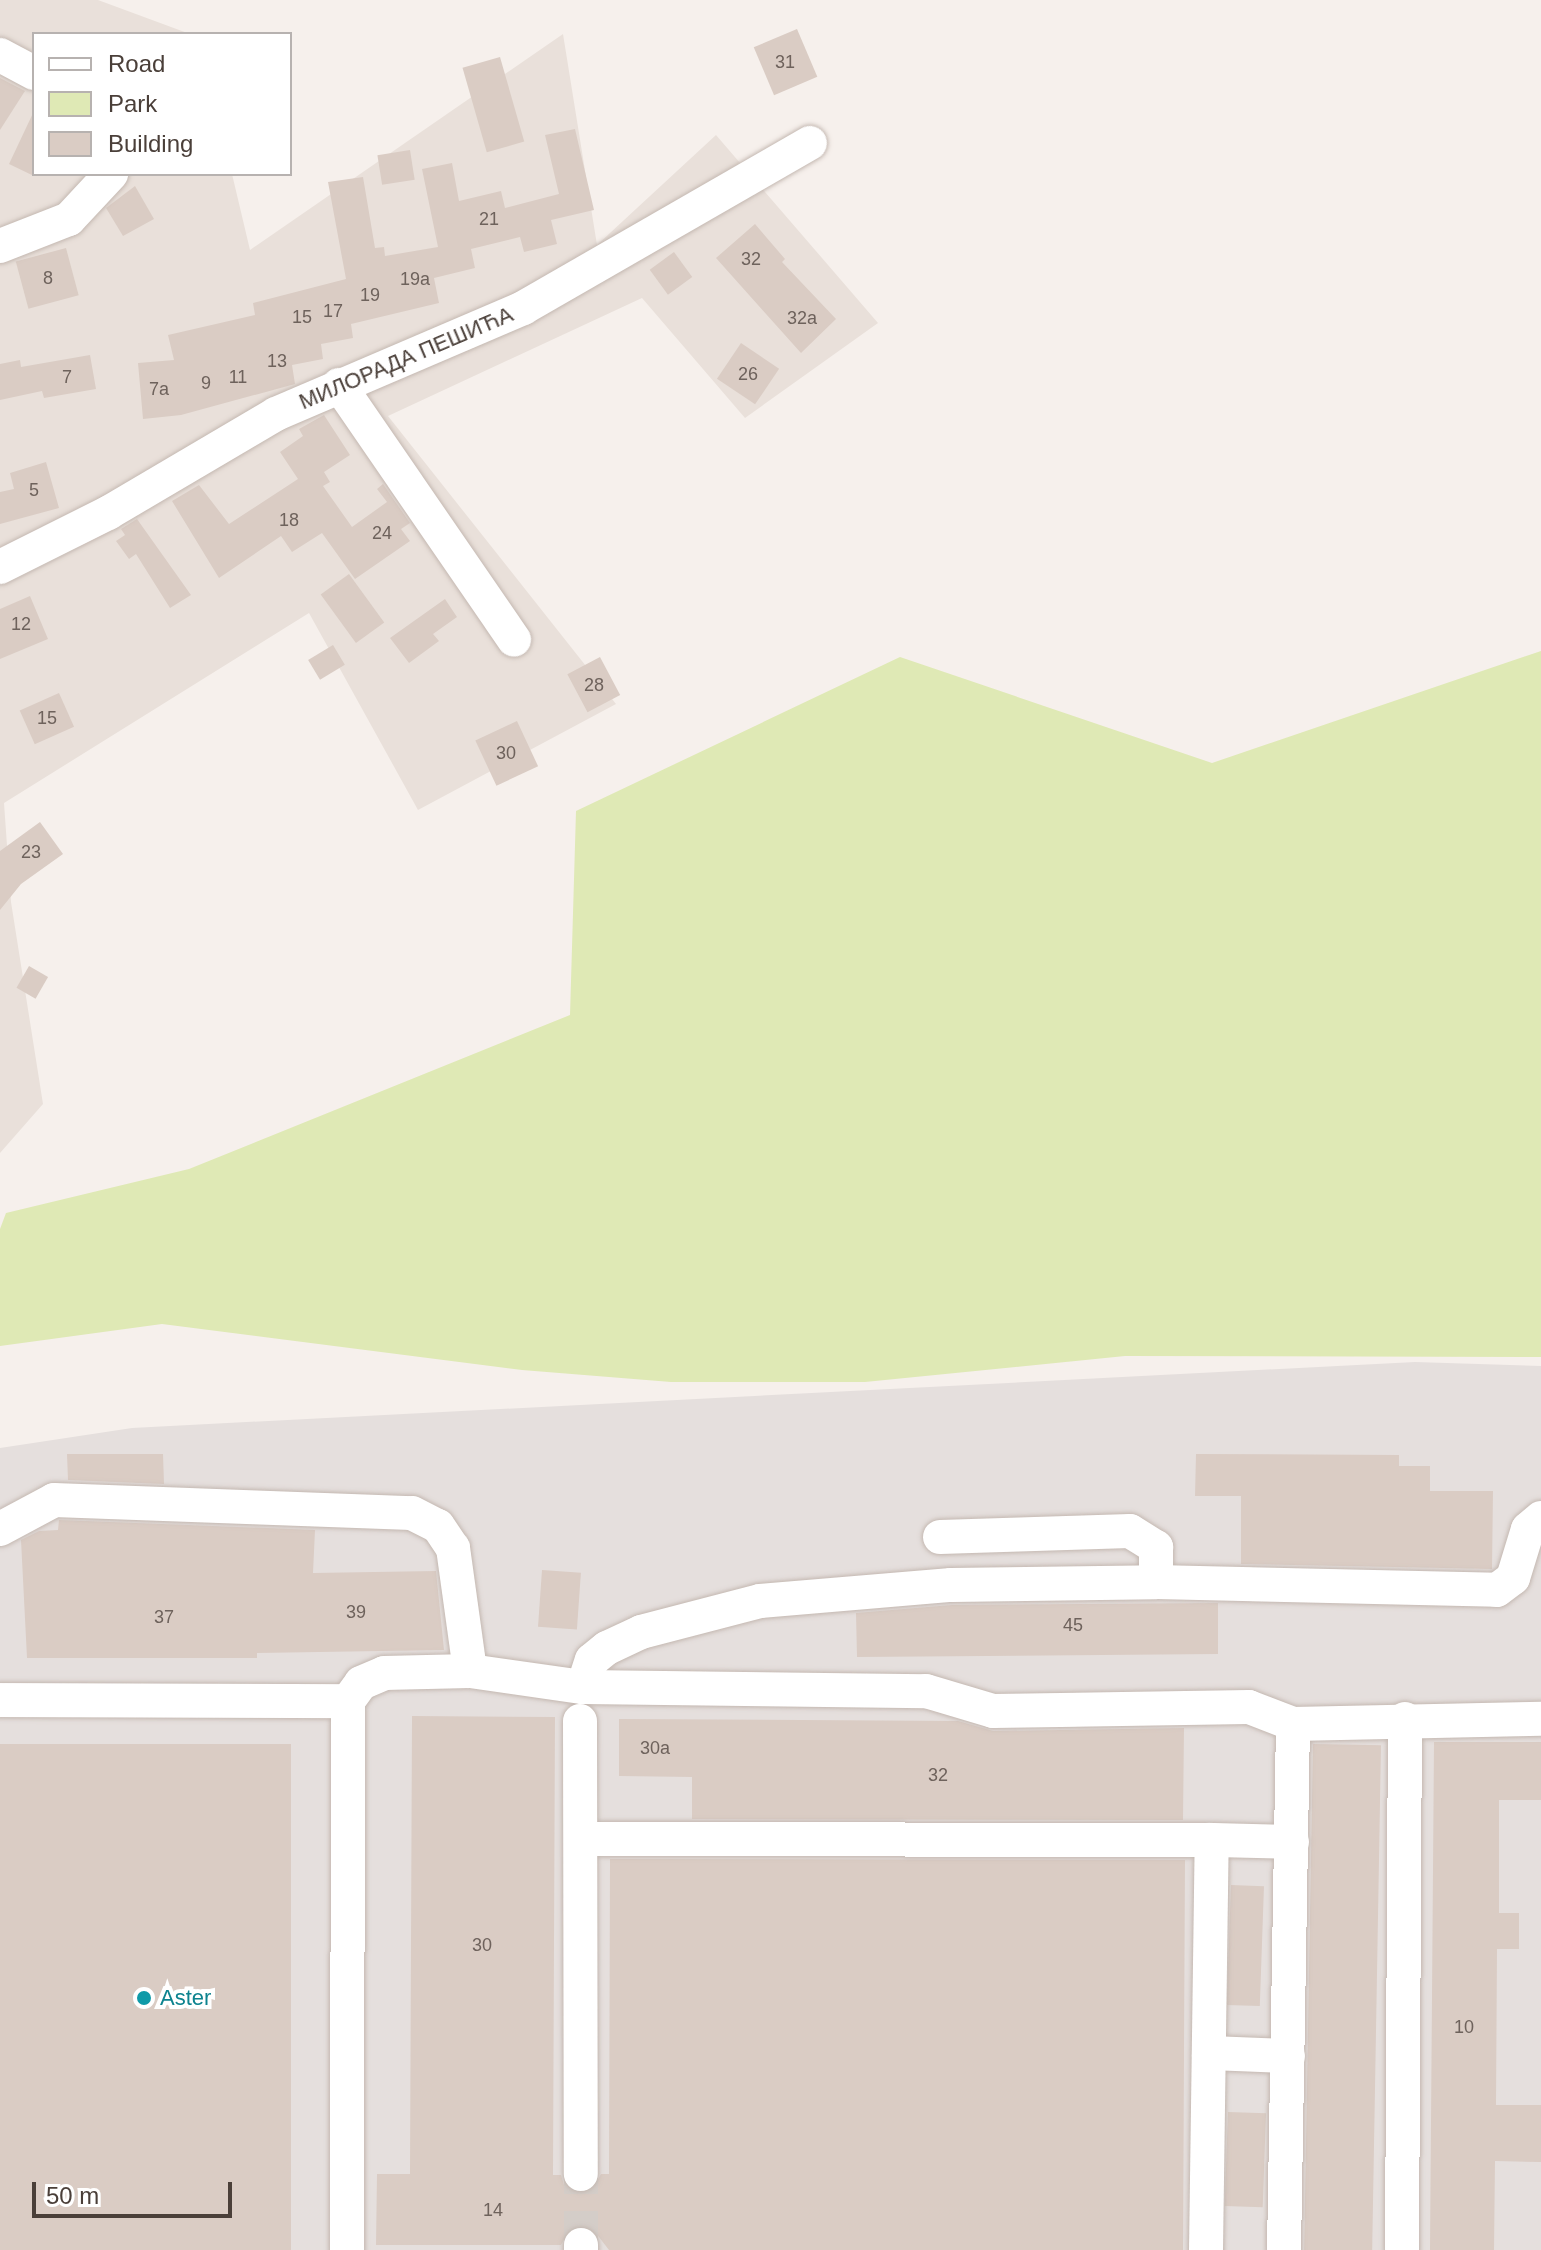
<!DOCTYPE html>
<meta charset="utf-8">
<style>
body{margin:0}
#map{position:relative;width:1541px;height:2250px;overflow:hidden;background:#f6f0ec;font-family:Arial,sans-serif}
div>[style]{position:absolute}
[style*='--x']{left:calc(var(--x)*1px);top:calc(var(--y)*1px);width:calc(var(--w)*1px);rotate:calc(var(--a)*1deg)}
.residential>*{inset:0;background:#e9e0da}
.industrial>*{inset:0;background:#e5dfdd}
.green>*{inset:0;background:#dfe9b5}
.building>*{inset:0;background:#daccc4;transform-origin:0 0}
.minor-tunnel>*{height:34px;margin-top:-17px;transform-origin:0;background:repeating-linear-gradient(90deg,#d4cdc8 0 34px,transparent 0 51px)}
.roads{filter:drop-shadow(0 0 2px #c4b8b1) drop-shadow(0 0 2px #c4b8b1)}
.minor>*{height:34px;margin:-17px;padding:0 17px;transform-origin:17px;border-radius:17px;background:#fff}
.dots>*{width:22px;height:22px;translate:-50% -50%;box-sizing:border-box;border:4px solid #fff;border-radius:50%}
span{translate:-50% -50%;white-space:nowrap;text-align:center;line-height:1.15;-webkit-text-stroke:8px #fff;paint-order:stroke}
.number-label{font-size:18px;color:#6e625c}
.number-label span{-webkit-text-stroke-width:0}
.street-label{font-size:22px;color:#4a3f39}
.culture-label{font-size:22px;color:#0d838f}
.left{translate:0 -50%;text-align:left}
.legend{position:absolute;left:32px;top:32px;width:260px;height:144px;box-sizing:border-box;background:#fff;border:2px solid #b7b2b0;margin:0;padding:10px 14px;list-style:none;font-size:24px;color:#4a3f39}
.legend li{display:flex;align-items:center;gap:16px;height:40px}
.legend b{width:40px;border:2px solid #b7b2b0}
.scale{position:absolute;left:32px;top:2182px;width:200px;height:36px;box-sizing:border-box;border:4px solid #4a3f39;border-top:0;padding-left:10px;font-size:24px;line-height:28px;white-space:nowrap;color:#4a3f39;-webkit-text-stroke:6px #fff;paint-order:stroke}
</style>
<div id="map">
<div class="residential">
<i style="clip-path:polygon(0 0,98px 0,190px 34px,34px 34px,34px 174px,232px 174px,250px 250px,563px 34px,597px 245px,716px 135px,878px 323px,745px 418px,642px 298px,388px 416px,616px 704px,418px 810px,309px 613px,4px 803px,11px 902px,43px 1104px,0 1153px)"></i>
</div>
<div class="industrial">
<i style="clip-path:polygon(1415px 1362px,1541px 1366px,1541px 2250px,0 2250px,0 1448px,132px 1428px)"></i>
</div>
<div class="green">
<i style="clip-path:polygon(1541px 651px,1541px 1357px,1125px 1356px,865px 1382px,671px 1382px,522px 1370px,162px 1324px,0 1346px,0 1229px,6px 1213px,189px 1169px,570px 1015px,576px 811px,900px 657px,1212px 763px)"></i>
</div>
<div class="building">
<i style="left:797px;top:29px;width:52px;height:47px;rotate:67deg"></i>
<i style="left:500px;top:57px;width:88px;height:39px;rotate:74deg"></i>
<i style="clip-path:polygon(0 78px,25px 91px,0 130px)"></i>
<i style="clip-path:polygon(34px 111px,34px 176px,9px 164px)"></i>
<i style="clip-path:polygon(575px 129px,594px 210px,551px 220px,557px 244px,524px 252px,520px 237px,471px 249px,475px 268px,434px 278px,439px 303px,351px 324px,353px 338px,321px 344px,323px 359px,292px 365px,295px 384px,181px 415px,143px 419px,138px 363px,174px 360px,168px 335px,255px 315px,253px 303px,346px 279px,328px 182px,363px 177px,375px 248px,384px 247px,385px 256px,438px 247px,422px 169px,452px 163px,459px 201px,501px 191px,505px 208px,559px 194px,545px 135px)"></i>
<i style="left:410px;top:150px;width:30px;height:33px;rotate:81deg"></i>
<i style="clip-path:polygon(135px 186px,154px 219px,123px 236px,106px 208px)"></i>
<i style="clip-path:polygon(755px 224px,785px 259px,782px 262px,836px 319px,801px 353px,716px 258px)"></i>
<i style="left:66px;top:248px;width:49px;height:52px;rotate:75deg"></i>
<i style="left:674px;top:252px;width:31px;height:30px;rotate:54deg"></i>
<i style="left:741px;top:343px;width:46px;height:43px;rotate:34deg"></i>
<i style="clip-path:polygon(90px 355px,96px 389px,44px 398px,42px 391px,0 400px,0 364px,20px 360px,21px 367px)"></i>
<i style="clip-path:polygon(324px 415px,350px 455px,324px 472px,330px 482px,323px 486px,352px 527px,387px 502px,377px 489px,383px 484px,410px 523px,401px 529px,410px 541px,355px 579px,322px 533px,292px 552px,281px 536px,219px 578px,172px 501px,199px 485px,229px 524px,298px 479px,280px 452px,303px 436px,299px 429px)"></i>
<i style="clip-path:polygon(46px 462px,59px 508px,0 524px,0 492px,14px 489px,10px 473px)"></i>
<i style="clip-path:polygon(137px 519px,191px 595px,170px 608px,136px 554px,129px 559px,116px 541px,125px 535px,121px 529px)"></i>
<i style="left:349px;top:574px;width:60px;height:35px;rotate:54deg"></i>
<i style="clip-path:polygon(30px 596px,48px 639px,0 659px,0 609px)"></i>
<i style="clip-path:polygon(445px 599px,457px 617px,433px 634px,439px 641px,409px 663px,390px 638px)"></i>
<i style="left:333px;top:645px;width:23px;height:29px;rotate:59deg"></i>
<i style="left:600px;top:657px;width:43px;height:37px;rotate:62deg"></i>
<i style="left:59px;top:693px;width:37px;height:43px;rotate:66deg"></i>
<i style="left:517px;top:721px;width:50px;height:46px;rotate:65deg"></i>
<i style="clip-path:polygon(40px 822px,63px 854px,21px 884px,0 910px,0 851px)"></i>
<i style="left:29px;top:966px;width:22px;height:25px;rotate:30deg"></i>
<i style="clip-path:polygon(67px 1454px,163px 1454px,164px 1484px,68px 1480px)"></i>
<i style="clip-path:polygon(1196px 1454px,1399px 1455px,1399px 1466px,1430px 1466px,1430px 1491px,1493px 1491px,1492px 1569px,1241px 1564px,1241px 1496px,1195px 1496px)"></i>
<i style="clip-path:polygon(59px 1520px,315px 1530px,313px 1573px,436px 1571px,444px 1650px,257px 1653px,257px 1658px,27px 1658px,21px 1540px,39px 1531px,58px 1530px)"></i>
<i style="left:542px;top:1570px;width:39px;height:57px;rotate:4deg"></i>
<i style="clip-path:polygon(1218px 1603px,1218px 1654px,857px 1657px,856px 1613px,952px 1605px)"></i>
<i style="clip-path:polygon(412px 1716px,555px 1717px,553px 2175px,561px 2175px,564px 2185px,580px 2194px,592px 2191px,601px 2174px,609px 2174px,610px 1859px,1185px 1860px,1183px 2250px,609px 2250px,592px 2228px,582px 2225px,570px 2228px,561px 2245px,376px 2245px,377px 2174px,410px 2174px)"></i>
<i style="clip-path:polygon(619px 1719px,958px 1721px,993px 1731px,1184px 1728px,1183px 1820px,692px 1819px,692px 1777px,619px 1776px)"></i>
<i style="clip-path:polygon(1434px 1742px,1541px 1742px,1541px 1800px,1499px 1800px,1499px 1913px,1519px 1913px,1519px 1949px,1497px 1949px,1496px 2105px,1541px 2105px,1541px 2162px,1495px 2161px,1494px 2250px,1430px 2250px)"></i>
<i style="left:0;top:1744px;width:291px;height:506px"></i>
<i style="left:1313px;top:1744px;width:68px;height:506px;rotate:1deg"></i>
<i style="left:1231px;top:1885px;width:33px;height:120px;rotate:2deg"></i>
<i style="left:1228px;top:2112px;width:38px;height:94px;rotate:2deg"></i>
</div>
<div class="minor-tunnel">
<i style="--x:581;--y:2245;--w:71;--a:-90"></i>
</div>
<div class="roads">
<div class="minor">
<i style="--x:0;--y:55;--w:38;--a:28"></i>
<i style="--x:0;--y:246;--w:74;--a:-21.4"></i>
<i style="--x:69;--y:219;--w:62;--a:-47"></i>
<i style="--x:339;--y:385;--w:309;--a:55.5"></i>
<i style="--x:0;--y:567;--w:121;--a:-26.6"></i>
<i style="--x:108;--y:513;--w:195;--a:-30.5"></i>
<i style="--x:276;--y:414;--w:269;--a:-23.2"></i>
<i style="--x:523;--y:308;--w:331;--a:-29.9"></i>
<i style="--x:0;--y:1529;--w:61;--a:-28.2"></i>
<i style="--x:54;--y:1500;--w:358;--a:2.1"></i>
<i style="--x:412;--y:1513;--w:29;--a:27"></i>
<i style="--x:438;--y:1526;--w:27;--a:56"></i>
<i style="--x:453;--y:1548;--w:124;--a:82.1"></i>
<i style="--x:940;--y:1537;--w:190;--a:-1.8"></i>
<i style="--x:1130;--y:1531;--w:31;--a:32"></i>
<i style="--x:1156;--y:1547;--w:35;--a:90"></i>
<i style="--x:583;--y:1687;--w:28;--a:-72"></i>
<i style="--x:592;--y:1660;--w:19;--a:-39"></i>
<i style="--x:607;--y:1648;--w:38;--a:-25"></i>
<i style="--x:641;--y:1632;--w:123;--a:-14.6"></i>
<i style="--x:760;--y:1601;--w:192;--a:-4.8"></i>
<i style="--x:951;--y:1585;--w:205;--a:-0.8"></i>
<i style="--x:1156;--y:1582;--w:341;--a:1.3"></i>
<i style="--x:1497;--y:1590;--w:20;--a:-37"></i>
<i style="--x:1513;--y:1578;--w:51;--a:-73"></i>
<i style="--x:1528;--y:1529;--w:17;--a:-40"></i>
<i style="--x:0;--y:1700;--w:348;--a:0.2"></i>
<i style="--x:580;--y:1721;--w:453;--a:89.9"></i>
<i style="--x:581;--y:1839;--w:631;--a:0.09"></i>
<i style="--x:1209;--y:2053;--w:79;--a:2.2"></i>
<i style="--x:347;--y:2250;--w:549;--a:-89.9"></i>
<i style="--x:348;--y:1701;--w:22;--a:-54"></i>
<i style="--x:361;--y:1683;--w:25;--a:-23"></i>
<i style="--x:384;--y:1673;--w:86;--a:-1.3"></i>
<i style="--x:470;--y:1671;--w:114;--a:8.1"></i>
<i style="--x:583;--y:1687;--w:343;--a:0.7"></i>
<i style="--x:926;--y:1691;--w:70;--a:16.6"></i>
<i style="--x:993;--y:1711;--w:256;--a:-0.9"></i>
<i style="--x:1249;--y:1707;--w:47;--a:21.1"></i>
<i style="--x:1293;--y:1724;--w:248;--a:-1.2"></i>
<i style="--x:581;--y:2250;--w:5;--a:-90"></i>
<i style="--x:1206;--y:2250;--w:410;--a:-89.2"></i>
<i style="--x:1212;--y:1840;--w:80;--a:1.4"></i>
<i style="--x:1284;--y:2250;--w:526;--a:-89.02"></i>
<i style="--x:1402;--y:2250;--w:531;--a:-89.68"></i>
</div>
</div>
<div class="dots">
<i style="left:144px;top:1998px;background:#0f9aa8"></i>
</div>
<div class="number-label">
<span style="left:785px;top:62px">31</span>
<span style="left:489px;top:219px">21</span>
<span style="left:751px;top:259px">32</span>
<span style="left:48px;top:278px">8</span>
<span style="left:415px;top:279px">19a</span>
<span style="left:370px;top:295px">19</span>
<span style="left:333px;top:311px">17</span>
<span style="left:302px;top:317px">15</span>
<span style="left:802px;top:318px">32a</span>
<span style="left:277px;top:361px">13</span>
<span style="left:748px;top:374px">26</span>
<span style="left:67px;top:377px">7</span>
<span style="left:238px;top:377px">11</span>
<span style="left:206px;top:383px">9</span>
<span style="left:159px;top:389px">7a</span>
<span style="left:34px;top:490px">5</span>
<span style="left:289px;top:520px">18</span>
<span style="left:382px;top:533px">24</span>
<span style="left:21px;top:624px">12</span>
<span style="left:594px;top:685px">28</span>
<span style="left:47px;top:718px">15</span>
<span style="left:506px;top:753px">30</span>
<span style="left:31px;top:852px">23</span>
<span style="left:356px;top:1612px">39</span>
<span style="left:164px;top:1617px">37</span>
<span style="left:1073px;top:1625px">45</span>
<span style="left:655px;top:1748px">30a</span>
<span style="left:938px;top:1775px">32</span>
<span style="left:482px;top:1945px">30</span>
<span style="left:1464px;top:2027px">10</span>
<span style="left:493px;top:2210px">14</span>
</div>
<div class="street-label">
<span style="left:406px;top:358px;rotate:-23deg">МИЛОРАДА ПЕШИЋА</span>
</div>
<div class="culture-label">
<span class="left" style="left:160px;top:1998px">Aster</span>
</div>
<ul class="legend">
<li><b style="height:10px;background:#fff"></b>Road</li>
<li><b style="height:22px;background:#dfe9b5"></b>Park</li>
<li><b style="height:22px;background:#daccc4"></b>Building</li>
</ul>
<div class="scale">50 m</div>
</div>
